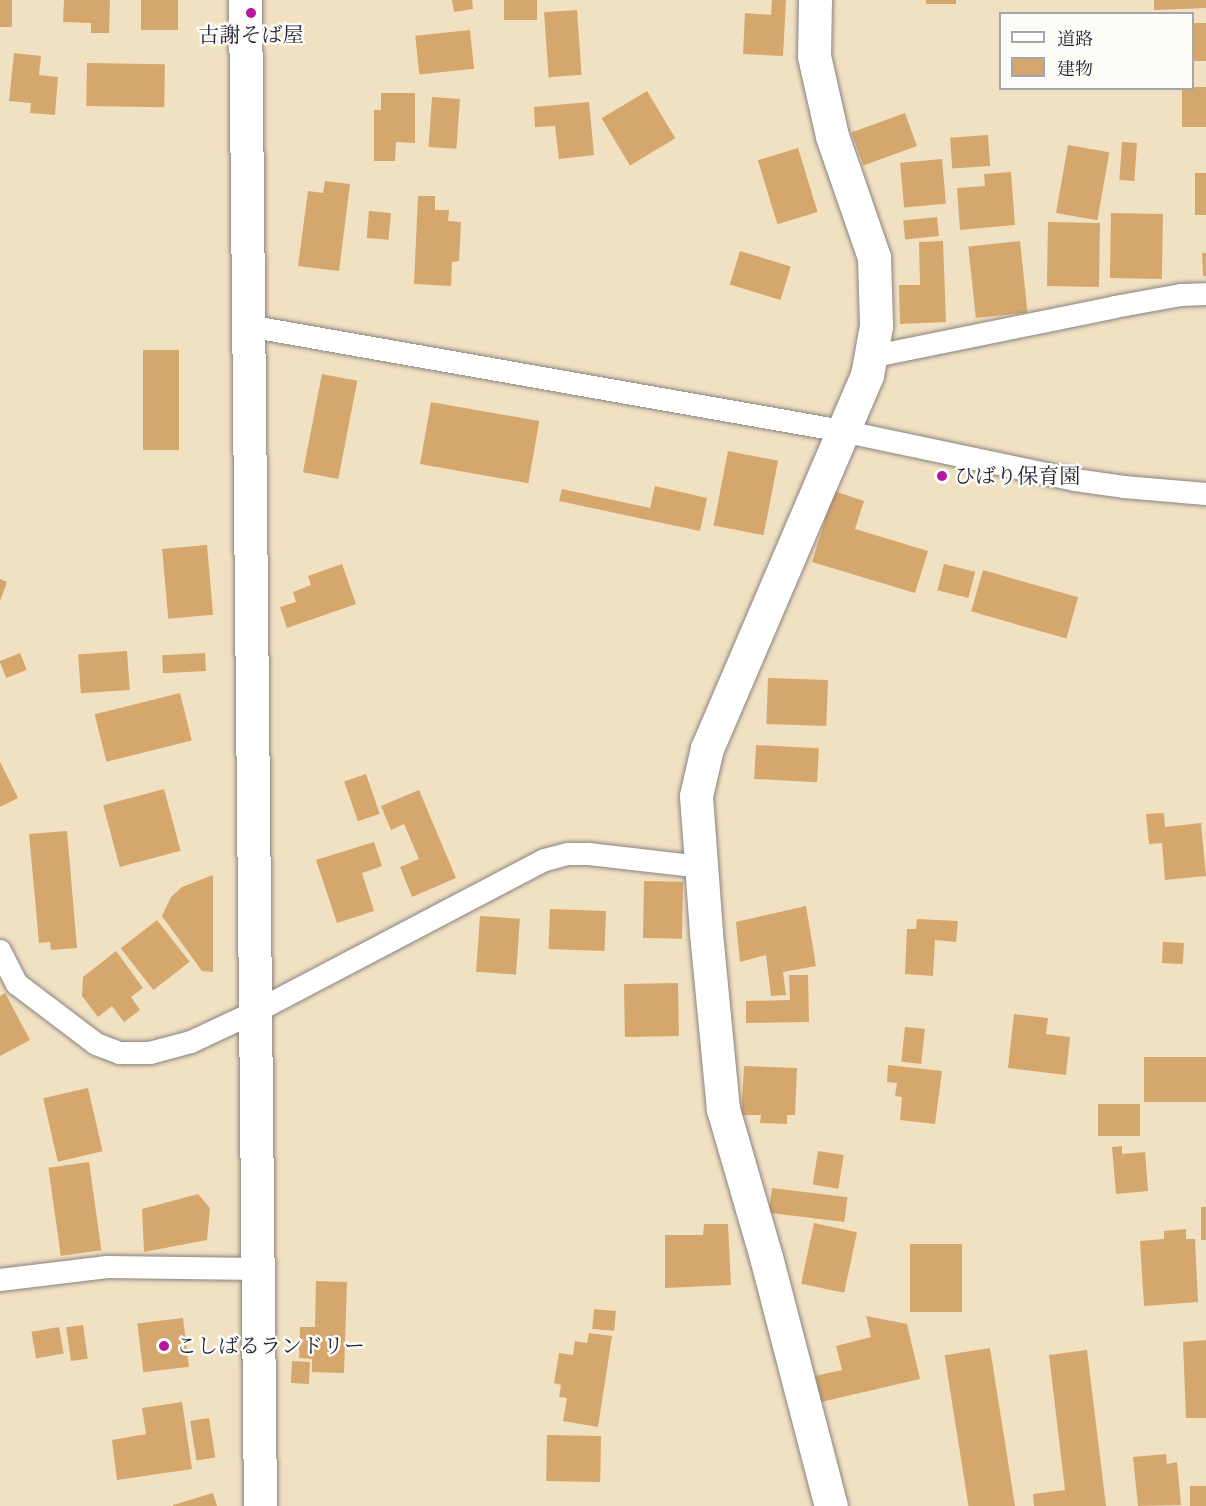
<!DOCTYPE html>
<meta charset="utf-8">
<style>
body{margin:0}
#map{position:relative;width:1206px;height:1506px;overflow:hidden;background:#f1e1c3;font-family:Alegreya,"Noto Serif JP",serif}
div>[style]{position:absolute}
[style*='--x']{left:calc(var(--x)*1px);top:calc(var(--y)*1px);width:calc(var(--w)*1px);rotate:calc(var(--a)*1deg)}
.building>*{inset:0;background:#d6a76c;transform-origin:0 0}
.roads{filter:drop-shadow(0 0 2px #8a827f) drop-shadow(0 0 2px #8a827f)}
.street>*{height:22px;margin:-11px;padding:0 11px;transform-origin:11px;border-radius:11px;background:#fff}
.secondary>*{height:33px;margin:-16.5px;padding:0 16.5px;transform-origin:16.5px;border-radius:16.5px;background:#fff}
.dots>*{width:16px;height:16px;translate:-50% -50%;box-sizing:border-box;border:3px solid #fdfcf7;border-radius:50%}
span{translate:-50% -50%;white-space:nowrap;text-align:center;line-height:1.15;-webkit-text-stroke:5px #fdfcf7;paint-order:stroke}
.poi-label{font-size:21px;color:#22223b}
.left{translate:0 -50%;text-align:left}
.legend{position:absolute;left:999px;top:12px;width:195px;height:78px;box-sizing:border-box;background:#fdfcf7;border:2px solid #a5a5ac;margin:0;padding:8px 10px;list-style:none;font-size:18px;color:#22223b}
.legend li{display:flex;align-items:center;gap:12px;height:30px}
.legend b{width:30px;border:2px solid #a5a5ac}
</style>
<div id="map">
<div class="building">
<i style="left:0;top:0;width:12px;height:27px"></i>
<i style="clip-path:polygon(64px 0,110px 0,109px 33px,91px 33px,91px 23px,63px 22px)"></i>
<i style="left:141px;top:0;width:37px;height:30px"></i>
<i style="clip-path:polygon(452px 0,472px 0,473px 9px,454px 12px)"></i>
<i style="left:504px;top:0;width:33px;height:20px"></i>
<i style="clip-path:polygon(772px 0,786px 0,783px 56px,743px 54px,745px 13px,771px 15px)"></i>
<i style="left:926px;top:0;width:30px;height:4px"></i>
<i style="clip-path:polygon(1154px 0,1206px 0,1206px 8px,1154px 10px)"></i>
<i style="left:577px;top:10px;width:65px;height:33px;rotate:86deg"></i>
<i style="left:1192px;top:23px;width:14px;height:38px"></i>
<i style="left:470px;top:30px;width:39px;height:55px;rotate:84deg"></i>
<i style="clip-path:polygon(14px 53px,41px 56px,39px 75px,58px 77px,55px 115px,30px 113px,31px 103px,9px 101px)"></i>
<i style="left:87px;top:63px;width:78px;height:43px;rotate:1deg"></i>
<i style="left:1206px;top:87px;width:40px;height:24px;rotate:90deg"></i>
<i style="left:647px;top:91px;width:55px;height:53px;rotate:59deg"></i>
<i style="clip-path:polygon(381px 93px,415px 93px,415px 143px,396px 142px,395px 161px,374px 161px,374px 110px,381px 110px)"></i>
<i style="left:432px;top:97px;width:28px;height:50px;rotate:4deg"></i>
<i style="clip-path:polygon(589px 102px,594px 155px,559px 159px,555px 126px,535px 127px,534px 107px)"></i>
<i style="left:905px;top:113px;width:35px;height:57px;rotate:70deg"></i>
<i style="left:988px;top:135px;width:31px;height:38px;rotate:86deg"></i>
<i style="left:1122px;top:142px;width:15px;height:38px;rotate:4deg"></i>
<i style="left:1068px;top:145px;width:42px;height:69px;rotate:10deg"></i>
<i style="left:798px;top:148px;width:67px;height:42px;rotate:73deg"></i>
<i style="left:942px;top:159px;width:45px;height:42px;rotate:85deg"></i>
<i style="clip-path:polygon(1011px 172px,1015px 225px,960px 230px,957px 188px,985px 186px,984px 174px)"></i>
<i style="left:1195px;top:173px;width:11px;height:42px"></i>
<i style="clip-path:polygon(325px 181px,350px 184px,339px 271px,298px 266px,308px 191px,323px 193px)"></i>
<i style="clip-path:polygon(418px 196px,435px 196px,435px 210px,449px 210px,448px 221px,461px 222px,459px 261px,452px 262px,451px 286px,414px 284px)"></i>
<i style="left:369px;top:211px;width:22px;height:27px;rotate:5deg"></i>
<i style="left:1111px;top:213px;width:52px;height:65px;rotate:1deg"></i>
<i style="left:937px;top:217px;width:19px;height:34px;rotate:84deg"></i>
<i style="left:1048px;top:222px;width:52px;height:64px;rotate:1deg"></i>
<i style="clip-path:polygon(943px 241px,946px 322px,900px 324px,899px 285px,920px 285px,919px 242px)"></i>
<i style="left:1020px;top:241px;width:72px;height:52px;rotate:84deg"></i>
<i style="left:740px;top:251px;width:53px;height:35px;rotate:17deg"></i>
<i style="clip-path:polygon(1202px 253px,1206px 253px,1206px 276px,1203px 276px)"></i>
<i style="left:143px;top:350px;width:36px;height:100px"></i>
<i style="left:322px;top:374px;width:36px;height:100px;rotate:11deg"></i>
<i style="left:431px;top:402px;width:110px;height:63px;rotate:10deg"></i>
<i style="left:728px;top:451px;width:51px;height:76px;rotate:11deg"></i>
<i style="clip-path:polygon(655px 486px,707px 498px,700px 531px,559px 501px,562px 489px,650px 508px)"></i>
<i style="clip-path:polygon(834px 491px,864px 501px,855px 529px,928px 551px,915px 593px,812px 562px)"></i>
<i style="left:207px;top:545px;width:70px;height:45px;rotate:85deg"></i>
<i style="clip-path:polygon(342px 564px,356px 604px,287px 628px,280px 607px,296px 602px,293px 592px,311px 585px,308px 576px)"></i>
<i style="left:944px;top:564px;width:32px;height:27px;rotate:14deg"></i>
<i style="left:983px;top:570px;width:99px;height:43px;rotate:16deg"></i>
<i style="clip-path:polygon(0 579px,7px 582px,0 601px)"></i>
<i style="left:127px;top:651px;width:39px;height:49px;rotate:86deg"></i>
<i style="left:20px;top:653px;width:18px;height:22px;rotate:68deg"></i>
<i style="left:205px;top:653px;width:18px;height:43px;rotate:87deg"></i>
<i style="left:768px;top:678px;width:60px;height:46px;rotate:2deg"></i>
<i style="left:180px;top:693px;width:49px;height:88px;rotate:76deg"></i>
<i style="left:756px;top:745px;width:63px;height:34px;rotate:3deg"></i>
<i style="clip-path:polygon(0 762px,18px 798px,0 807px)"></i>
<i style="left:366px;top:774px;width:42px;height:23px;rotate:71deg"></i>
<i style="left:164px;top:789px;width:64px;height:63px;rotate:75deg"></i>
<i style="clip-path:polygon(419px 790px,456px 878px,412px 897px,400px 867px,419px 859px,404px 824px,391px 830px,381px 806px)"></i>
<i style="clip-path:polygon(1164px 813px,1165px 827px,1201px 823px,1206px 876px,1165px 880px,1162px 843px,1149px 844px,1146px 814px)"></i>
<i style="clip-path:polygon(67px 831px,77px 948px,51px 950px,50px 942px,39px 943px,29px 834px)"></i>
<i style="clip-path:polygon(374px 842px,382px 866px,362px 873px,374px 911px,337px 923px,316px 860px)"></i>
<i style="clip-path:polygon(213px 875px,213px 972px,202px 971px,162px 916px,171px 897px,182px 887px)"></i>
<i style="left:644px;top:881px;width:39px;height:57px;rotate:1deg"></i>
<i style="clip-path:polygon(806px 906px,816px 966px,783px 972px,786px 995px,771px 996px,766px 955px,740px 962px,736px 922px)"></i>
<i style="left:550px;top:909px;width:56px;height:40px;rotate:2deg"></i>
<i style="left:480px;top:916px;width:40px;height:56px;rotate:4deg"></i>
<i style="clip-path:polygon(917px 919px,958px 921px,956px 942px,935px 940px,933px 976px,905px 974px,907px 929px,916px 929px)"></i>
<i style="left:157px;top:920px;width:53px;height:46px;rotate:52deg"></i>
<i style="left:1163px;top:942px;width:21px;height:21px;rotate:3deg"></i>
<i style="clip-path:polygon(116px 951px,143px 988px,131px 997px,140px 1010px,124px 1022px,112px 1006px,98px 1017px,82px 996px,83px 977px)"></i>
<i style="clip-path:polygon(789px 975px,808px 975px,809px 1022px,746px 1023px,746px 1001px,790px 1000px)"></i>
<i style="left:678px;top:983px;width:53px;height:54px;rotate:89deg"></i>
<i style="clip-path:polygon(5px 993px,30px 1040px,0 1056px,0 996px)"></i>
<i style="clip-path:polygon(1014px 1014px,1048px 1018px,1046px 1034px,1070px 1037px,1066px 1075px,1008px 1068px)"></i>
<i style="left:905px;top:1027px;width:20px;height:35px;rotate:6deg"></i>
<i style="left:1206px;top:1057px;width:45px;height:62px;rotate:90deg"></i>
<i style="clip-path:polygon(888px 1065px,942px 1071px,935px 1124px,900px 1120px,902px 1097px,895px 1096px,897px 1083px,887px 1082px)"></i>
<i style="clip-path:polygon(744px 1066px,797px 1068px,795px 1115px,787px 1115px,787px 1124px,760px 1123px,761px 1115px,741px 1115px)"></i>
<i style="left:88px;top:1088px;width:65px;height:46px;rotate:77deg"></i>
<i style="left:1098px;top:1104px;width:42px;height:32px"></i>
<i style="clip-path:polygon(1122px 1146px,1122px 1154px,1145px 1152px,1148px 1191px,1116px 1194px,1112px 1147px)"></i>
<i style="left:818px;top:1151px;width:26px;height:34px;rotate:9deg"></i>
<i style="left:89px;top:1162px;width:89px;height:41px;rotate:82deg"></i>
<i style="left:772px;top:1188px;width:76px;height:25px;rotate:7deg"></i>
<i style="clip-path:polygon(198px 1194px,210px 1208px,207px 1240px,144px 1252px,142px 1209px)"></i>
<i style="left:1201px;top:1207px;width:5px;height:33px"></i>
<i style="left:814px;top:1223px;width:44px;height:62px;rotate:12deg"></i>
<i style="clip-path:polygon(704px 1224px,728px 1224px,731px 1285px,665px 1288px,665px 1235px,703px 1235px)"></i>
<i style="clip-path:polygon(1186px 1229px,1186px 1239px,1195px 1239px,1198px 1302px,1144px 1306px,1140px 1241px,1164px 1239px,1164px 1231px)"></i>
<i style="left:910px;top:1244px;width:52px;height:68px"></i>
<i style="clip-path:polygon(316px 1281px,347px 1282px,344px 1373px,312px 1372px,312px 1359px,299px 1358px,300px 1327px,315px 1327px)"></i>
<i style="left:594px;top:1309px;width:22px;height:20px;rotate:5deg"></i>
<i style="clip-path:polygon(866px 1316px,907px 1324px,920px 1379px,821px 1402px,815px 1376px,842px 1370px,836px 1346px,871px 1337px)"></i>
<i style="left:183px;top:1318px;width:49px;height:46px;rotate:83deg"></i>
<i style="left:83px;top:1325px;width:34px;height:17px;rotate:82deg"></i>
<i style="left:59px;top:1327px;width:27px;height:28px;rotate:80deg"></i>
<i style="clip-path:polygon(589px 1333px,612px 1336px,598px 1427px,563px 1421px,567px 1398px,559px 1397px,561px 1385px,554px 1383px,559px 1353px,573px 1355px,575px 1341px,587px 1343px)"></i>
<i style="clip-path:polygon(1206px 1340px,1206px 1418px,1186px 1418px,1183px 1342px)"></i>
<i style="left:990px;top:1348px;width:160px;height:46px;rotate:81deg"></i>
<i style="clip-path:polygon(1087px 1350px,1106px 1506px,1034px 1506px,1033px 1494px,1065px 1490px,1049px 1355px)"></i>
<i style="left:292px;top:1361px;width:18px;height:22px;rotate:3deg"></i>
<i style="clip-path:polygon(182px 1402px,192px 1469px,117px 1480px,112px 1440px,146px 1434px,142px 1408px)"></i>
<i style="left:209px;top:1418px;width:40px;height:19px;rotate:81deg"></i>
<i style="left:547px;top:1435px;width:54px;height:46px;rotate:1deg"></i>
<i style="clip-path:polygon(1166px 1454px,1167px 1464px,1177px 1462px,1181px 1505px,1138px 1506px,1133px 1457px)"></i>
<i style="left:1190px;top:1486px;width:16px;height:20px"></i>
<i style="clip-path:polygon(213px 1493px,217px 1506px,173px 1506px,173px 1505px)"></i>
</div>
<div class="roads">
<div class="street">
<i style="--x:248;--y:326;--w:603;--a:10.02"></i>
<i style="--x:842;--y:431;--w:238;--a:11.9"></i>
<i style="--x:1075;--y:480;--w:49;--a:8.1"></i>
<i style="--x:1124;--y:487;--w:82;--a:4.9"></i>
<i style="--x:870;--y:357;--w:250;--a:-11.5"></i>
<i style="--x:1115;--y:307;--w:67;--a:-10.3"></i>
<i style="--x:1181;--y:295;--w:25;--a:-2"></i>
<i style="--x:0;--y:951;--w:37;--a:63"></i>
<i style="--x:17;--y:984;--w:99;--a:37.2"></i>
<i style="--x:96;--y:1044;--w:26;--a:21"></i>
<i style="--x:120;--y:1053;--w:30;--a:0"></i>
<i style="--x:150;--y:1053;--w:42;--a:-15"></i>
<i style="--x:191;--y:1042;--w:71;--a:-25.1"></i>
<i style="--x:255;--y:1012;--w:327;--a:-27.7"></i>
<i style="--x:545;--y:860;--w:24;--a:-15"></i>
<i style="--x:568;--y:854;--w:21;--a:0"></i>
<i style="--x:589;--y:854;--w:114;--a:6.6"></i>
<i style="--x:0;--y:1280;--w:108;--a:-6.9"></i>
<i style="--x:107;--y:1267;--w:151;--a:0.8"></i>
</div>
<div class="secondary">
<i style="--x:245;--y:0;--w:1506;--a:89.43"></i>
<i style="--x:815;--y:0;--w:56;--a:91"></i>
<i style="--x:814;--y:56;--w:82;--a:77.3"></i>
<i style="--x:832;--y:136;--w:128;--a:70.9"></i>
<i style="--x:874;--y:257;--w:69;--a:88.3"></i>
<i style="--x:876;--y:326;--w:50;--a:100.4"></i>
<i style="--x:867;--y:375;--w:406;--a:113.2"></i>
<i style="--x:707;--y:748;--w:49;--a:102.9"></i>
<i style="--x:696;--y:796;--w:137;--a:85.8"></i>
<i style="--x:706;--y:933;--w:177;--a:84.5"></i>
<i style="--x:723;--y:1109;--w:154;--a:73.8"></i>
<i style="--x:766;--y:1257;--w:257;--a:75.4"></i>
</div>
</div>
<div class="dots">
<i style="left:251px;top:13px;background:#b5179e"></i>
<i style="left:942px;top:476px;background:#b5179e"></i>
<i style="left:164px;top:1346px;background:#b5179e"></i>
</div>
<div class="poi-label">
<span style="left:251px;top:35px">古謝そば屋</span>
<span class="left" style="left:954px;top:476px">ひばり保育園</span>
<span class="left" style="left:176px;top:1346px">こしばるランドリー</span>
</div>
<ul class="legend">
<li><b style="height:8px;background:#fff"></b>道路</li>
<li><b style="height:16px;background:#d6a76c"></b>建物</li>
</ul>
</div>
